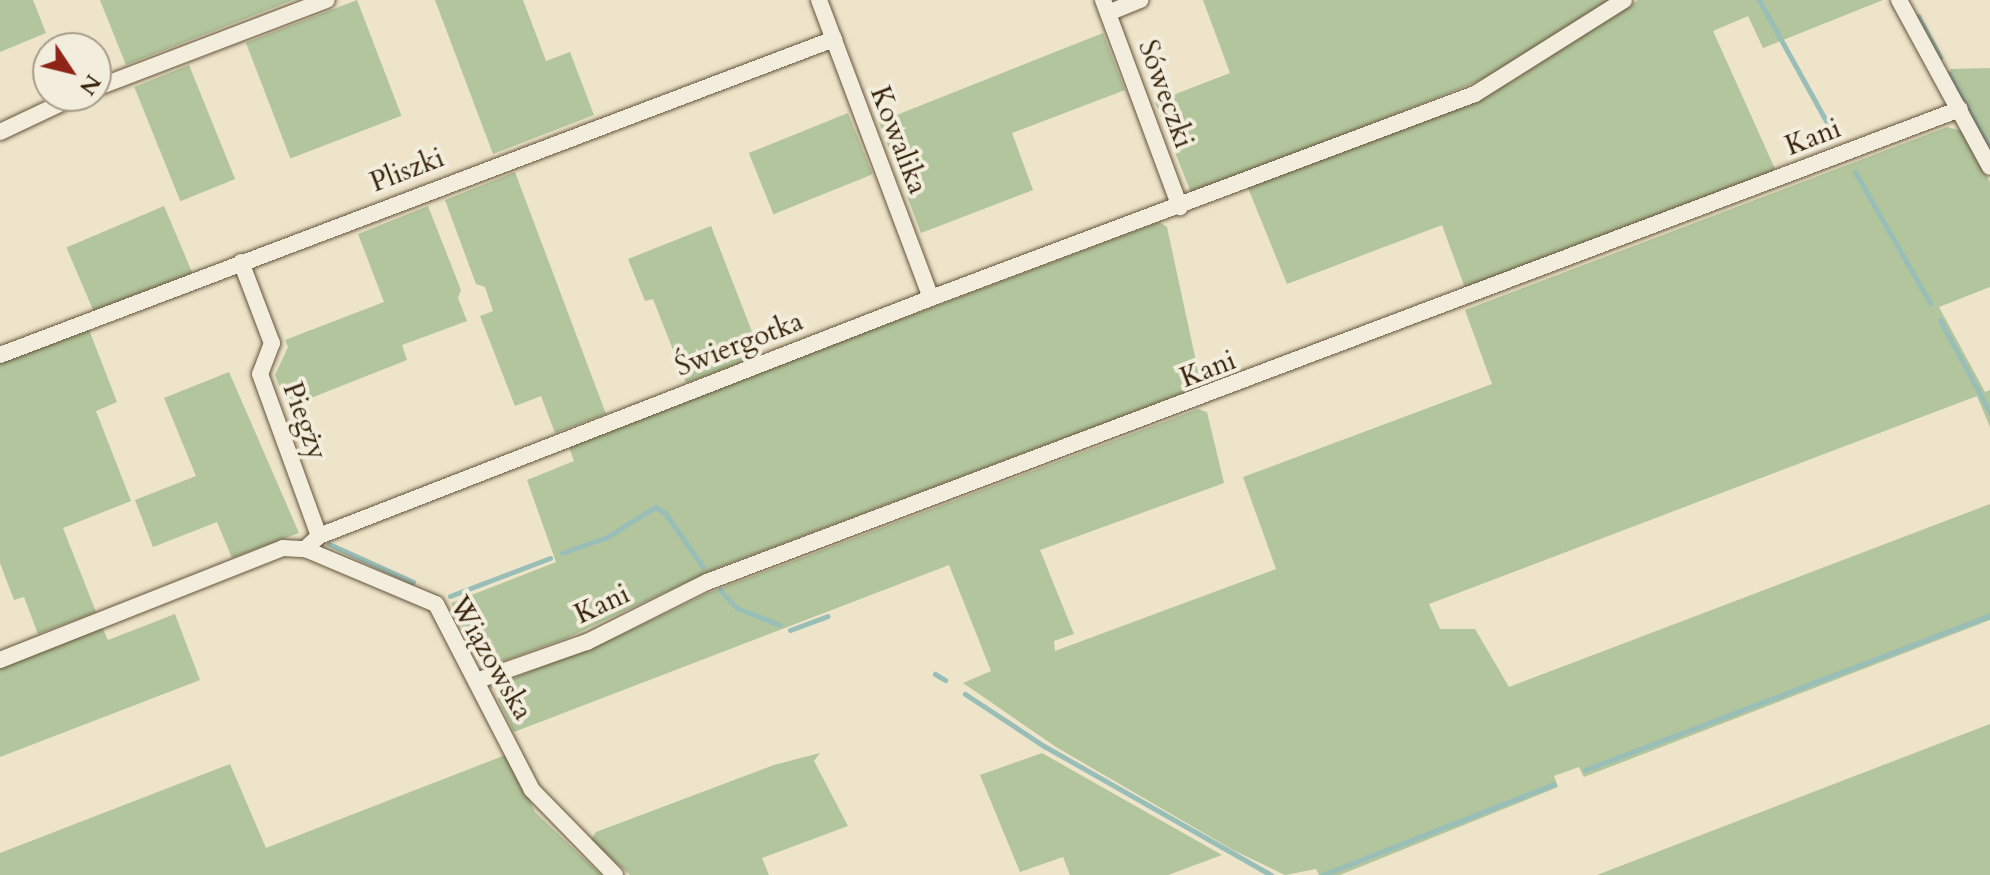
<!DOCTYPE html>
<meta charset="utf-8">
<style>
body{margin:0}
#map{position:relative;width:1990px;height:875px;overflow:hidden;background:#ede4ca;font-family:Cardo,serif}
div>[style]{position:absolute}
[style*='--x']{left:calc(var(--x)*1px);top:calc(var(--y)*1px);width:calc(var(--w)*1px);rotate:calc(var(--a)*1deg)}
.green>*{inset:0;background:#b2c59c;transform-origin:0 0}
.stream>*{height:5px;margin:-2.5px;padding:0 2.5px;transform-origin:2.5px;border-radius:2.5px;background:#99beb7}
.roads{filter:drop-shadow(0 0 2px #64543a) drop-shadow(0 0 2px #64543a)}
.minor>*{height:16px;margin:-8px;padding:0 8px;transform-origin:8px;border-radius:8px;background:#f3eddd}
span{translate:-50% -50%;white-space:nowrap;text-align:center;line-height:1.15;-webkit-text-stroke:8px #f3eddd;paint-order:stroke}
.street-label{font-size:28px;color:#37240a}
.north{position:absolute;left:32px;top:32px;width:80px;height:80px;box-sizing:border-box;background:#f3eddd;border:2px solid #a89d89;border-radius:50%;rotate:125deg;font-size:22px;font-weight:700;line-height:32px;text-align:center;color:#37240a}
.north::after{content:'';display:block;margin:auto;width:28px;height:36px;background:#8f2418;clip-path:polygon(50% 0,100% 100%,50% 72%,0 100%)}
</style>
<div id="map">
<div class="green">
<i style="clip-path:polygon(0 0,33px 0,46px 33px,0 52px)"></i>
<i style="clip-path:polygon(100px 0,293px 0,126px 65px)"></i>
<i style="left:357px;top:0;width:124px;height:119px;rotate:69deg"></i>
<i style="clip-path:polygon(435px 0,523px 0,546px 61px,570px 52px,594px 115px,493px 154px)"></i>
<i style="clip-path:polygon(1203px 0,1616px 0,1509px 69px,1192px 195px,1155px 102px,1230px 73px)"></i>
<i style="clip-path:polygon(1638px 0,1883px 0,1763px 48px,1748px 16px,1713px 31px,1776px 171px,1465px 288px,1442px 225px,1287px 284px,1248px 188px,1509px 83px)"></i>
<i style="clip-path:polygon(1103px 33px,1125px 90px,1012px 133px,1033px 190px,921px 233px,879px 122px)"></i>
<i style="left:189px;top:65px;width:123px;height:59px;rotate:68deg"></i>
<i style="clip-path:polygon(1990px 68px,1990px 142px,1950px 69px)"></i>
<i style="left:848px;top:113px;width:66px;height:107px;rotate:68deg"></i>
<i style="clip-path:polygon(1947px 127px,1962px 131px,1990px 182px,1990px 287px,1939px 307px,1985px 392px,1990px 390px,1990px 427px,1977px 396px,1429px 604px,1440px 629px,1475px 629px,1509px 687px,1990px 504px,1990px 620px,1584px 777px,1579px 767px,1554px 776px,1558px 787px,1340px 875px,1319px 875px,1316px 869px,1285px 875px,1233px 850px,1056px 747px,963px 683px,991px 671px,949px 565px,514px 732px,498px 700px,503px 682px,617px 637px,708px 593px,1198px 409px,1207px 412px,1224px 483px,1040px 550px,1074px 634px,1054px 641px,1055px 651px,1276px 569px,1243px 477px,1492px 384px,1465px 310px)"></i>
<i style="clip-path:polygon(515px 172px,606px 414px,555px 433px,541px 396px,515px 406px,480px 316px,493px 311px,485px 287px,476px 284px,445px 200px)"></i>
<i style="left:164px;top:206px;width:73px;height:106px;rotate:67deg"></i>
<i style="clip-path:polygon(428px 206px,461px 290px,458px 298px,467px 321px,402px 345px,407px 360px,288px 407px,275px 375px,288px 347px,285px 340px,384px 302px,358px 234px)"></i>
<i style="clip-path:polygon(1159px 222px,1167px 227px,1200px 380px,1195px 389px,717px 568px,567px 638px,495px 664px,478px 658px,451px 603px,556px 562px,527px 480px,574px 461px,568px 444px)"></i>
<i style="clip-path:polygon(711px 226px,761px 355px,686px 383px,653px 299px,645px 301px,628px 259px)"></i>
<i style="clip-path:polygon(88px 327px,117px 402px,96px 411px,131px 501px,63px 528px,96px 612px,38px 634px,24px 597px,14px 600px,0 563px,0 361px)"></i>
<i style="clip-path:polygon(229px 372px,299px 533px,232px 558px,217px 522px,153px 547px,135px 500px,196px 476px,164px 398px)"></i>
<i style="clip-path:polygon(175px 614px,200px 680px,0 757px,0 667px,101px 625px,108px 640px)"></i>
<i style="clip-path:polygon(1990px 724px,1990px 875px,1597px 875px)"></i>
<i style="clip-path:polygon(820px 753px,814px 761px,848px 826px,762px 858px,769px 875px,630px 875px,591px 840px,596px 832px,774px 765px)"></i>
<i style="clip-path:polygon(1042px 753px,1222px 855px,1168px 875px,1070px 875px,1063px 857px,1020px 872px,980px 775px)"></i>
<i style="clip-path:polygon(508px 754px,535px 812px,601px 875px,0 875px,0 853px,230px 764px,266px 848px)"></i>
</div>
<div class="stream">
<i style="--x:1759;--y:0;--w:157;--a:61"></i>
<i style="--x:1918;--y:16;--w:47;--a:61.8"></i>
<i style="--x:1949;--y:73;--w:85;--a:61.3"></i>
<i style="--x:1855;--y:172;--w:151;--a:60.2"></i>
<i style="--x:1940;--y:320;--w:106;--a:61.7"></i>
<i style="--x:329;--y:544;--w:92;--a:24.3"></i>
<i style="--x:562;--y:553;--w:48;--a:-19.6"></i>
<i style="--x:607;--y:537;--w:57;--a:-32"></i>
<i style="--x:655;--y:507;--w:12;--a:31"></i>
<i style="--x:665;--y:513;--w:66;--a:54.9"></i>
<i style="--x:720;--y:590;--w:25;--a:47"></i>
<i style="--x:737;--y:608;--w:46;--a:21.6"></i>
<i style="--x:450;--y:596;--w:107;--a:-20.8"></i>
<i style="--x:790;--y:630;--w:40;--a:-20.2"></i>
<i style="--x:935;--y:674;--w:12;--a:31"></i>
<i style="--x:965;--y:694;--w:95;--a:33.4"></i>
<i style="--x:1044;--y:746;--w:261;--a:29.6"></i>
<i style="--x:1585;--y:770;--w:434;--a:-20.9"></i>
<i style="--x:1322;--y:875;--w:249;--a:-21.4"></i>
</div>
<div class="roads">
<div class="minor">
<i style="--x:819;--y:0;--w:318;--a:69.4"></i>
<i style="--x:1103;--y:0;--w:221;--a:69.6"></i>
<i style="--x:1899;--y:0;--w:190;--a:61.4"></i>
<i style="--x:1108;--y:13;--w:35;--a:-22"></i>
<i style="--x:96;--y:88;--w:247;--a:-20.9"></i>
<i style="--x:0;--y:132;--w:84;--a:-25.3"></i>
<i style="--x:241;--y:262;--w:87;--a:69.1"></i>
<i style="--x:272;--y:343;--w:33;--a:111"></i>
<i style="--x:260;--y:374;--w:172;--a:70"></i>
<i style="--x:0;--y:355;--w:892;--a:-20.75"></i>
<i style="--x:305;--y:549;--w:19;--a:-43"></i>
<i style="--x:319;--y:536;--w:657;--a:-21.25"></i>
<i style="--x:931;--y:298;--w:581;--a:-20.56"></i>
<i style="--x:1475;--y:94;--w:176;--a:-32.2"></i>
<i style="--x:0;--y:660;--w:304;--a:-21.6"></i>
<i style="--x:283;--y:548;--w:22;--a:3"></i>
<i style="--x:305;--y:549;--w:142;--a:22.8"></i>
<i style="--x:436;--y:604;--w:209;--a:62.7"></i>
<i style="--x:532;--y:790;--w:119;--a:45.7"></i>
<i style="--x:476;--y:681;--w:118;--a:-19.4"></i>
<i style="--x:587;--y:642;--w:134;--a:-26.6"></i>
<i style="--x:707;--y:582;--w:1339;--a:-20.68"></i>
</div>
</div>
<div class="street-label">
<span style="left:1166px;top:94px;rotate:70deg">Sóweczki</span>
<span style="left:1813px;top:137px;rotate:-21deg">Kani</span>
<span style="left:899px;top:140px;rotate:69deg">Kowalika</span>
<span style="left:407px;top:170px;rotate:-21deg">Pliszki</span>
<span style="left:739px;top:344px;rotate:-21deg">Świergotka</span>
<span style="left:1208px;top:369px;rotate:-21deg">Kani</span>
<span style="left:305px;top:421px;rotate:70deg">Piegży</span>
<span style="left:602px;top:604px;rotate:-25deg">Kani</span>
<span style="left:491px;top:658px;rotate:60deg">Wiązowska</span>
</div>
<div class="north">N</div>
</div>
